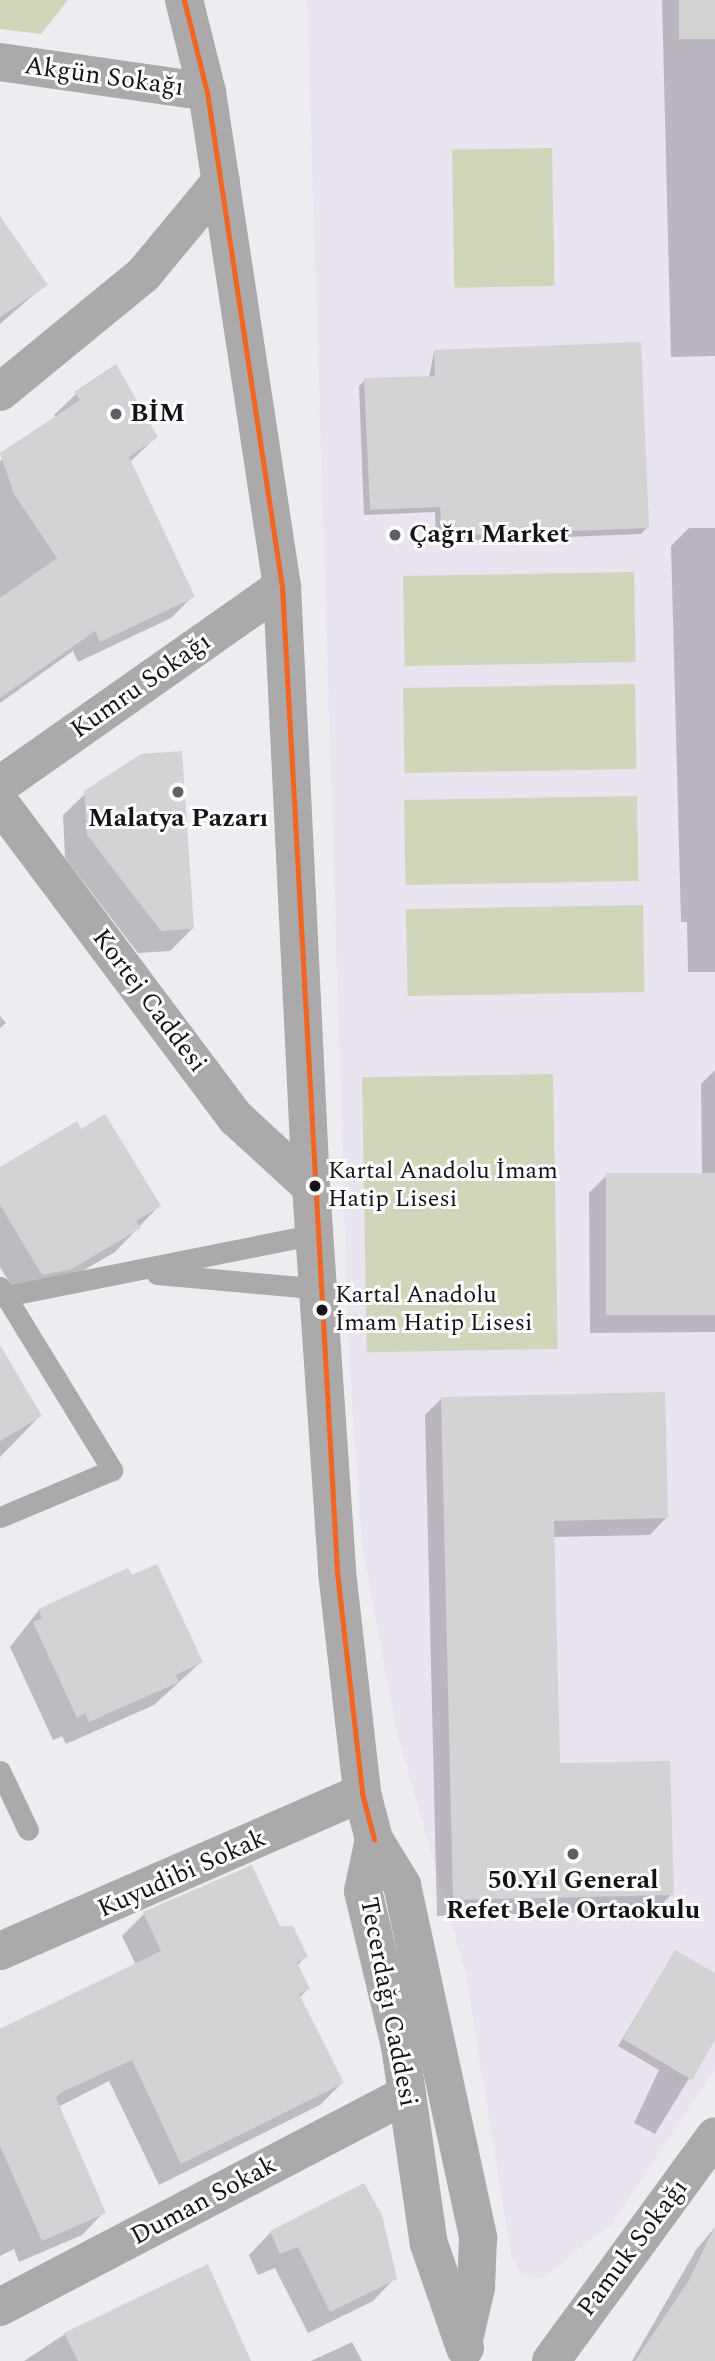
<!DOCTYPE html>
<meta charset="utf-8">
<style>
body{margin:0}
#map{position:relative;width:715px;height:2361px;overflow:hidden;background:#ececf1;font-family:Spectral,serif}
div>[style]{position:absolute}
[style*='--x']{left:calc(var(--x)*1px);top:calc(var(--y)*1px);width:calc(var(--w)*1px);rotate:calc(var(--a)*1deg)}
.education>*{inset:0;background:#eae3f0}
.green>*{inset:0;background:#cfd6ba;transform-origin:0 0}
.shadow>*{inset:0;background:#0003}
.building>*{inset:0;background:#d3d2d4;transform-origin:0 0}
.lane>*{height:21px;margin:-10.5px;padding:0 10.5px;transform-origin:10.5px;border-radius:10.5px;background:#abaaaa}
.street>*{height:38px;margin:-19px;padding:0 19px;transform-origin:19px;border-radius:19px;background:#abaaaa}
.secondary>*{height:38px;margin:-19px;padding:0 19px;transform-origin:19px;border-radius:19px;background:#aba9aa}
.bus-1>*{height:5px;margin:-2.5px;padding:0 2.5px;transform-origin:2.5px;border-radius:2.5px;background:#f26522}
.dots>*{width:19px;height:19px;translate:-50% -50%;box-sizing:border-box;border:4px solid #fff;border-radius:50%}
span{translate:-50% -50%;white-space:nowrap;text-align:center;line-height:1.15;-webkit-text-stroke:6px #fff;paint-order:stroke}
.bus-label{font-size:24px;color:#141418}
.left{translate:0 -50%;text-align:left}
.street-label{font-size:26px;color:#141418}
.poi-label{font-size:26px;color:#141418;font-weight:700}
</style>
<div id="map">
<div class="education">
<i style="clip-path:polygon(307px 0,715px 0,715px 2070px,612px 2223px,542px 2278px,521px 2276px,511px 2255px,466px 1975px,397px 1733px,362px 1545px,349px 1357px)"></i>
</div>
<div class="green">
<i style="clip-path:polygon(0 0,68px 0,41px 34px,0 29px)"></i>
<i style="left:552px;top:148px;width:138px;height:100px;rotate:89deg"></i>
<i style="left:634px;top:572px;width:90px;height:231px;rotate:89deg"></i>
<i style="left:635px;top:684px;width:85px;height:232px;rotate:89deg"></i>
<i style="left:637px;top:796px;width:85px;height:233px;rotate:89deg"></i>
<i style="left:643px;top:905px;width:87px;height:237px;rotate:89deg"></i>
<i style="left:553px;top:1074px;width:275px;height:191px;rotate:89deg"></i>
</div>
<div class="shadow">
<i style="clip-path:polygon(662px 0,715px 0,715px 356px,671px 357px)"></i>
<i style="clip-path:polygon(0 219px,45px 285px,0 324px)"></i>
<i style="clip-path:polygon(434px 352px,647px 527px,641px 534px,436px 542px,435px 512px,364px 515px,359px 386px,365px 380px,429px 378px)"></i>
<i style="clip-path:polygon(76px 394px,156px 437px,129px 463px,193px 596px,171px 618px,78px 662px,73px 651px,0 703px,0 461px,57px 419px,54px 415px)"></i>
<i style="clip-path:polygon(689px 528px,715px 528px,715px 972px,688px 972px,687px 922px,681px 922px,671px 546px)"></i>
<i style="clip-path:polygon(86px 793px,193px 928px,170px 951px,138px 953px,65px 858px,63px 815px)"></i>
<i style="clip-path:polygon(0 1016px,6px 1023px,0 1028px)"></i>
<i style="clip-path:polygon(715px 1070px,715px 1332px,590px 1333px,589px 1193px,607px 1175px,702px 1175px,701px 1084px)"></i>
<i style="clip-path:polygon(81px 1131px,159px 1206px,115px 1252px,47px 1292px,19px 1298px,0 1267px,0 1169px)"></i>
<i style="clip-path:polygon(0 1351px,40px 1416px,0 1457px)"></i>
<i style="clip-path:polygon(442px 1398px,666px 1518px,650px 1535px,553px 1537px,558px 1765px,672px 1894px,655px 1911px,437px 1916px,425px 1415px)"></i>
<i style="clip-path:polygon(39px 1610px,201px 1662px,154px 1705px,66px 1744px,62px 1736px,53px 1740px,10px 1647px)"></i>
<i style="clip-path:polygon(144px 1914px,278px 1927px,305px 1957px,297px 1966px,308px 1989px,299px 1998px,342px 2083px,320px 2105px,159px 2185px,109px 2081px,58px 2107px,104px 2212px,82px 2235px,19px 2262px,14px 2249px,0 2256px,0 2029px,136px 1965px,122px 1936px)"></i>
<i style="clip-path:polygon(674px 1953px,715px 1975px,715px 2036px,655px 2134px,634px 2123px,659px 2070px,618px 2046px)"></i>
<i style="clip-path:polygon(715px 2227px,715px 2361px,632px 2361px,696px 2250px)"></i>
<i style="clip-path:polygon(271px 2232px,395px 2278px,373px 2301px,308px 2333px,275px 2268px,258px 2275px,249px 2255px)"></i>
<i style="clip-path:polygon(65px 2334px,196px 2361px,24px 2361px)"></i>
<i style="clip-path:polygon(352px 2342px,362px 2361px,311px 2361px)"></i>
</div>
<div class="building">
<i style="left:679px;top:0;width:36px;height:39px"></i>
<i style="clip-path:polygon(0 216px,48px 285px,0 317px)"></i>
<i style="clip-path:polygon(641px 342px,649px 528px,442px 536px,440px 507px,370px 510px,364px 378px,435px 376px,434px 350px)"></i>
<i style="clip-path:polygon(116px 364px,158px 437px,129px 457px,195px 597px,100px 642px,95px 631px,0 698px,0 598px,57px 558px,14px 494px,0 453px,80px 400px,74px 392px)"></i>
<i style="clip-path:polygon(182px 751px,194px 929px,161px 931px,87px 835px,84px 791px,141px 754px)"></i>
<i style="clip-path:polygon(105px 1114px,161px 1206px,136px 1221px,141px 1228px,72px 1269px,42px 1275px,0 1205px,0 1167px,77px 1121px,81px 1129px)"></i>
<i style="left:715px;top:1173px;width:142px;height:109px;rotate:90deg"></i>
<i style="clip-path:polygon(0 1345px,42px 1416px,0 1441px)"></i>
<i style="clip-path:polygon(665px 1392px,668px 1518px,554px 1521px,560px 1763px,670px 1761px,674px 1895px,453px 1900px,441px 1397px)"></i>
<i style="clip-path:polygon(157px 1564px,203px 1662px,176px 1675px,179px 1682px,89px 1722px,85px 1713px,77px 1718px,33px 1622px,42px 1618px,38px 1609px,128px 1568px,132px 1575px)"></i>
<i style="clip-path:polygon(252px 1865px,280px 1926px,293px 1926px,308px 1957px,297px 1962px,310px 1989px,299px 1994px,344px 2083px,181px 2164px,132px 2060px,60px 2093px,56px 2098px,106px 2213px,42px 2241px,0 2146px,0 2029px,161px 1951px,143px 1912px)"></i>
<i style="clip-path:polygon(675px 1950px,715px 1973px,715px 2040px,692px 2080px,623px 2039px)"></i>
<i style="clip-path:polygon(364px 2183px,382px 2215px,397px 2279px,330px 2312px,298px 2247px,280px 2254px,270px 2231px)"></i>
<i style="clip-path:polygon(715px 2226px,715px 2361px,635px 2361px,689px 2280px)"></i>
<i style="clip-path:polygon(208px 2264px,251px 2361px,78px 2361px,64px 2333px)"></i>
</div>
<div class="lane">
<i style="--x:157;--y:1274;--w:166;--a:5.2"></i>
<i style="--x:0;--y:1287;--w:215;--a:58.5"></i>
<i style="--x:112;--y:1470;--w:121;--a:157.2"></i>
<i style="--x:6;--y:1296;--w:315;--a:-11.3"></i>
<i style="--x:0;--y:1771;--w:65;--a:64.6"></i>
</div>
<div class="street">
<i style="--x:0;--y:392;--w:185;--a:-39.3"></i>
<i style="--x:143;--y:275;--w:122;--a:-50.3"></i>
<i style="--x:0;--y:1951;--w:395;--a:-23.6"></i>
<i style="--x:0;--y:2307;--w:459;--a:-27.6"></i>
</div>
<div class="secondary">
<i style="--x:184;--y:0;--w:95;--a:76"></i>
<i style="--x:207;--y:92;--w:501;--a:81.38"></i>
<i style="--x:282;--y:587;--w:601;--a:87.23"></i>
<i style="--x:311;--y:1187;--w:386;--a:86.1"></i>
<i style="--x:337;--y:1572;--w:222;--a:83.5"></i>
<i style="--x:362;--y:1793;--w:48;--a:75.4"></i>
<i style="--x:374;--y:1839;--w:54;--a:58.7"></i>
<i style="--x:402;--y:1885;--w:361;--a:77.8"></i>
<i style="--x:478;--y:2238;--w:49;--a:92.3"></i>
<i style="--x:476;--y:2287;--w:54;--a:102.8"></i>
<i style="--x:0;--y:62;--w:209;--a:8.2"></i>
<i style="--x:0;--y:785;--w:345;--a:-35.1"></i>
<i style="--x:0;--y:803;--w:394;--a:53.2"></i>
<i style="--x:236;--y:1118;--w:102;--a:42.6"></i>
<i style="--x:374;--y:1839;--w:53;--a:101.9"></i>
<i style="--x:363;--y:1891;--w:159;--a:76.6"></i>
<i style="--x:400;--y:2046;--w:200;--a:81.7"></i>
<i style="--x:429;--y:2244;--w:110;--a:70.9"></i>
<i style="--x:551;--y:2361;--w:278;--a:-53.9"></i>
</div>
<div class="bus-1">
<i style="--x:184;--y:0;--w:95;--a:76"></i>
<i style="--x:207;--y:92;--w:501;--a:81.38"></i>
<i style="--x:282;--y:587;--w:987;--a:86.8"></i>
<i style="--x:337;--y:1572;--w:222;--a:83.5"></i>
<i style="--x:362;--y:1793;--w:48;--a:75.4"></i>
</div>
<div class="dots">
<i style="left:116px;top:414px;background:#606064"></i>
<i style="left:395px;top:535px;background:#606064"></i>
<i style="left:178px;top:792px;background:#606064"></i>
<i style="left:315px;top:1186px;background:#141418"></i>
<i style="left:322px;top:1310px;background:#141418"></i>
<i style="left:573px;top:1854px;background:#606064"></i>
</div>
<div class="bus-label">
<span class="left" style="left:328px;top:1186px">Kartal Anadolu İmam<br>Hati̇p Li̇sesi̇</span>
<span class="left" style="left:335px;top:1310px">Kartal Anadolu<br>İmam Hatip Lisesi</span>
</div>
<div class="street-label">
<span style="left:104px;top:77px;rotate:8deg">Akgün Sokağı</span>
<span style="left:141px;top:686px;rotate:-35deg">Kumru Sokağı</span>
<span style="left:149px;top:1001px;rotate:53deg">Kortej Caddesi</span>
<span style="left:182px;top:1874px;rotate:-24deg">Kuyudibi Sokak</span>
<span style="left:388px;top:2002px;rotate:79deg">Tecerdağı Caddesi</span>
<span style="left:204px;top:2201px;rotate:-28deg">Duman Sokak</span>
<span style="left:633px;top:2248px;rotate:-53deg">Pamuk Sokağı</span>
</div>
<div class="poi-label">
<span class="left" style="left:130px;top:414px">BİM</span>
<span class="left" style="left:409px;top:535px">Çağrı Market</span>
<span style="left:178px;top:819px">Malatya Pazarı</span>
<span style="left:573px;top:1896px">50.Yıl General<br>Refet Bele Ortaokulu</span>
</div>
</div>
